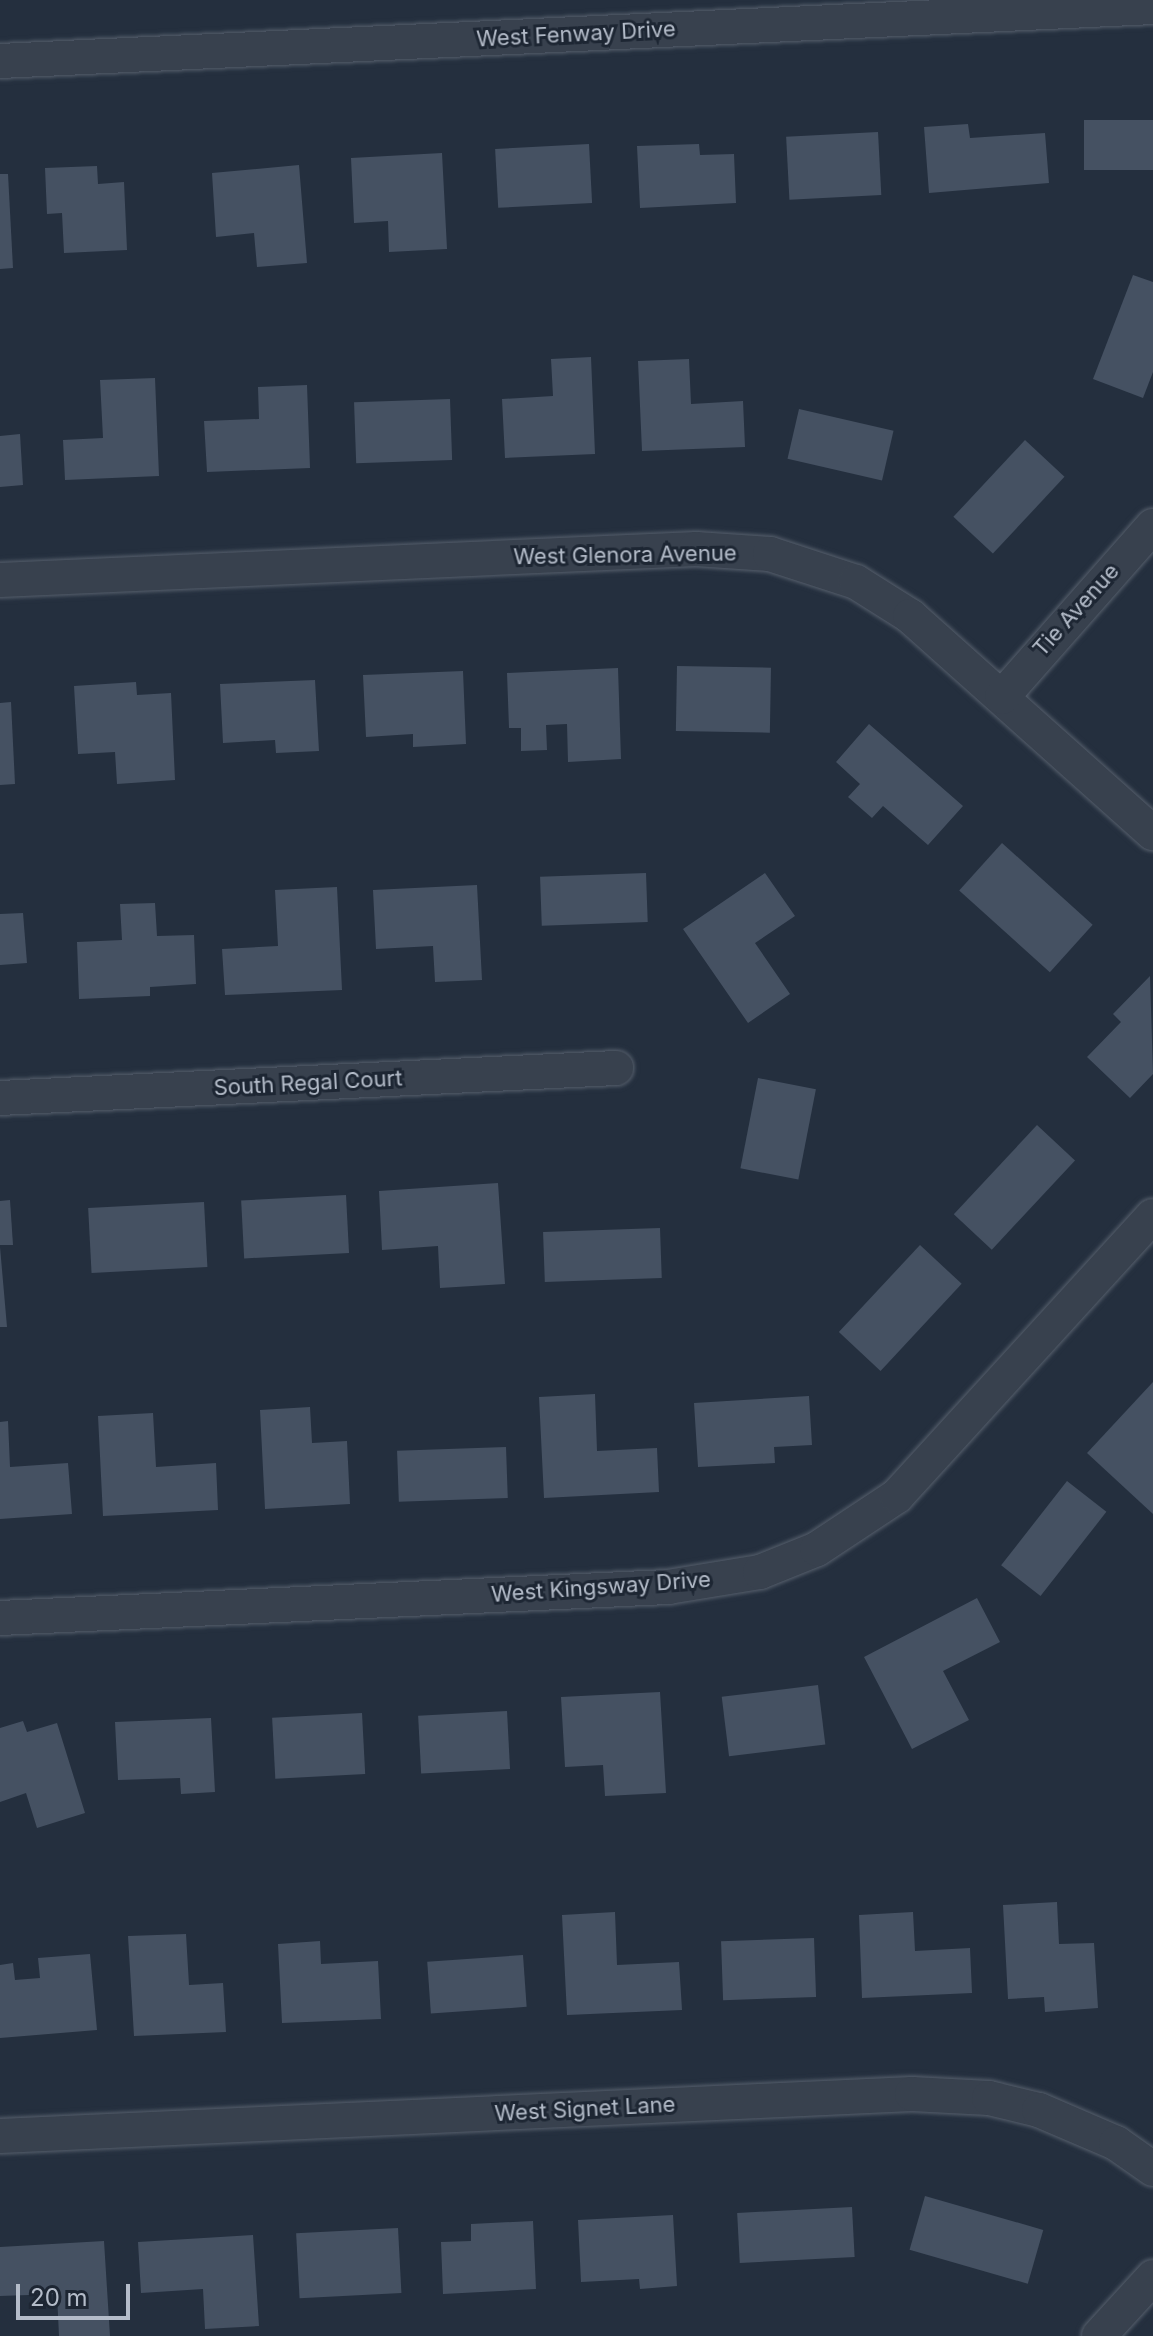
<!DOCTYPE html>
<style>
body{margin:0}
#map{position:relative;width:1153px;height:2336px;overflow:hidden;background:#242f3e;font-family:Inter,sans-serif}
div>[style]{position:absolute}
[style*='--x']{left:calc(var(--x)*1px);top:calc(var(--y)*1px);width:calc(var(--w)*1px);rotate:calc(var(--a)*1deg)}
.building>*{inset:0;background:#455162;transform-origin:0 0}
.roads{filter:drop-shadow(0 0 2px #565f6c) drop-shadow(0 0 2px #565f6c)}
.minor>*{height:34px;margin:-17px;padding:0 17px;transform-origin:17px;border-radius:17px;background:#38414e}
span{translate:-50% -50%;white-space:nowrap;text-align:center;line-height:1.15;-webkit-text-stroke:6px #1d2633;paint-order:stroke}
.street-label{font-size:22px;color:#b4bcc9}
.scale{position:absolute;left:16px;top:2284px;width:114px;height:36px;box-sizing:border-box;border:4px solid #b4bcc9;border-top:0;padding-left:10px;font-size:24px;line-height:28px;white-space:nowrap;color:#b4bcc9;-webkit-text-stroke:6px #1d2633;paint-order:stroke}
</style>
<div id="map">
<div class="building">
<i style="left:1153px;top:120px;width:50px;height:69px;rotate:90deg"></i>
<i style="clip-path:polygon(968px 124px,970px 138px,1045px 133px,1049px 183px,929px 193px,924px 127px)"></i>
<i style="left:878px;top:132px;width:63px;height:92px;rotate:87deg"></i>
<i style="left:589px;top:144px;width:59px;height:94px;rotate:87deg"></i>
<i style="clip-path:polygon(699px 144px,700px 155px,734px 154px,736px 203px,640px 208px,637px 146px)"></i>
<i style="clip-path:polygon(442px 153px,447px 249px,389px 252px,388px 221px,354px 223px,351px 158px)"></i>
<i style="clip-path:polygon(299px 165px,307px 263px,257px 267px,254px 233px,216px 237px,212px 173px)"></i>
<i style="clip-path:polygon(97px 166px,98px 184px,124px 182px,127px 250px,64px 253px,62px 213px,47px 214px,45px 168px)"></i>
<i style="clip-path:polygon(0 174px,8px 174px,13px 268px,0 269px)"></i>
<i style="clip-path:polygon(1133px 275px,1153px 282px,1153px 372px,1143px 398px,1093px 379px)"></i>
<i style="clip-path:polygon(591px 357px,595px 454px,505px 458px,502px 399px,553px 396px,551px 359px)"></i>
<i style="clip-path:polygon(689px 359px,691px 404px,743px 401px,745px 447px,642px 451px,638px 361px)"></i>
<i style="clip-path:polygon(155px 378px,159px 476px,65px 480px,63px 440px,103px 438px,100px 380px)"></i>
<i style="clip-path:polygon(307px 385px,310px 468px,207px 472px,204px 421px,259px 419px,258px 387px)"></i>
<i style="left:450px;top:399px;width:61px;height:96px;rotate:88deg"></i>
<i style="left:799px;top:409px;width:97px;height:51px;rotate:13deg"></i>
<i style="clip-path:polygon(20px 434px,23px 485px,0 487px,0 436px)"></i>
<i style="left:1025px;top:440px;width:54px;height:105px;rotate:43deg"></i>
<i style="left:677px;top:666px;width:94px;height:65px;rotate:1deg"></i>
<i style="clip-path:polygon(618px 668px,621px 759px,568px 762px,567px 724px,546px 725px,547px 750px,521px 751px,521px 728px,509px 728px,507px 673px)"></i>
<i style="clip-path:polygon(463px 671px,466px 744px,413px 747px,413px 734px,366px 737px,363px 675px)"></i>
<i style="clip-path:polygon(315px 680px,319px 751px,276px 753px,275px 740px,223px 743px,220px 684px)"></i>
<i style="clip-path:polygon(136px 682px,137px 695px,171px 693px,175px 780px,117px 784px,115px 752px,78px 754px,74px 686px)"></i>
<i style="clip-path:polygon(11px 702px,15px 784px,0 785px,0 703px)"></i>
<i style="clip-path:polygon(869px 724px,963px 806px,928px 845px,883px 806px,872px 818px,848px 797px,860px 784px,836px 762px)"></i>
<i style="left:1002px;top:843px;width:122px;height:64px;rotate:42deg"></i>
<i style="left:646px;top:873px;width:49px;height:106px;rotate:88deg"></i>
<i style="clip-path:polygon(765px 873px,795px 916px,755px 943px,790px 994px,748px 1023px,683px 929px)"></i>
<i style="clip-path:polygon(477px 885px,482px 980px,435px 982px,433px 946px,376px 949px,373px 890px)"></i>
<i style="clip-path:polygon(337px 887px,342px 990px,225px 995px,222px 949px,278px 946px,275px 890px)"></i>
<i style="clip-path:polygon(155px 903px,157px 936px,194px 935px,196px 984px,150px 987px,150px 996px,79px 999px,77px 942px,122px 940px,120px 904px)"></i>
<i style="clip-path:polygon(23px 913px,27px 963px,0 965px,0 914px)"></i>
<i style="clip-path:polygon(1150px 976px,1153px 1074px,1130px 1098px,1087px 1057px,1121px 1022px,1113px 1014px)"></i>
<i style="left:758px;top:1078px;width:59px;height:92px;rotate:11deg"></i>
<i style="left:1037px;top:1125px;width:52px;height:122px;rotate:43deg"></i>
<i style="clip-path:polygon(498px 1183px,505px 1284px,440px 1288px,438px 1246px,382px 1250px,379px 1191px)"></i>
<i style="left:346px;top:1195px;width:58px;height:105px;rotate:87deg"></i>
<i style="clip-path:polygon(10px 1200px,13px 1245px,0 1245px,0 1201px)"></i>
<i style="left:204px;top:1202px;width:65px;height:116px;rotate:87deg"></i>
<i style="left:660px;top:1228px;width:50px;height:117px;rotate:88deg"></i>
<i style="left:920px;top:1245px;width:57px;height:119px;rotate:43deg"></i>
<i style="clip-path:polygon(0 1247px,7px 1327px,0 1327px)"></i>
<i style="clip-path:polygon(1153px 1382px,1153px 1514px,1087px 1453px)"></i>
<i style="clip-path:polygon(595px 1394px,597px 1451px,657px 1448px,659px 1492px,544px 1498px,539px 1397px)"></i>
<i style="clip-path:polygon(809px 1396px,812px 1445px,774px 1447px,775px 1463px,698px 1467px,694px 1403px)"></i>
<i style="clip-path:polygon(310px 1407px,312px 1443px,347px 1441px,350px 1504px,265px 1509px,260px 1410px)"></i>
<i style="clip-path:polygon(153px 1413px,156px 1467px,216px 1463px,218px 1510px,103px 1516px,98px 1416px)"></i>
<i style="clip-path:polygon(8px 1421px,10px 1467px,68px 1463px,72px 1514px,0 1519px,0 1422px)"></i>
<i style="left:506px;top:1447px;width:51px;height:109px;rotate:88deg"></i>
<i style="left:1067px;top:1481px;width:50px;height:107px;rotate:38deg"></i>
<i style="clip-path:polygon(977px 1598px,1000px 1642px,943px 1671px,969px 1720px,912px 1749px,864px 1657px)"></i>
<i style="left:818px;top:1685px;width:60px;height:97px;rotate:83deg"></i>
<i style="clip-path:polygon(660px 1692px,666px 1793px,605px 1796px,603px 1765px,565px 1767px,561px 1697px)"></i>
<i style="left:507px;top:1711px;width:58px;height:89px;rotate:87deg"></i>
<i style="left:362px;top:1713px;width:61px;height:90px;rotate:87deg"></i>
<i style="clip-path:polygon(211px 1718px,215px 1792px,181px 1794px,180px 1778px,118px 1780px,115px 1722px)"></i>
<i style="clip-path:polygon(23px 1721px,27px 1732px,57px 1723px,85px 1813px,37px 1828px,26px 1793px,0 1802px,0 1728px)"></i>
<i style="clip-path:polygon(1057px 1902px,1059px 1944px,1094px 1943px,1098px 2008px,1045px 2012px,1044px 1997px,1008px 1999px,1003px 1905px)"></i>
<i style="clip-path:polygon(615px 1912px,617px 1965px,679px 1962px,682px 2010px,567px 2015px,562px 1915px)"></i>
<i style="clip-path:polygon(913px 1912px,915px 1951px,970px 1948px,972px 1993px,862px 1998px,859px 1915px)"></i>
<i style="clip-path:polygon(186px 1934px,189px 1985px,223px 1983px,226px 2032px,134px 2036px,128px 1936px)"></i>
<i style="left:814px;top:1938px;width:59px;height:93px;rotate:88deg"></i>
<i style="clip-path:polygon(320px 1941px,321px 1964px,378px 1961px,381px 2019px,282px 2023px,278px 1944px)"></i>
<i style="clip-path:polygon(90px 1954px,97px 2030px,0 2038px,0 1965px,13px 1963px,15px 1980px,40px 1978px,38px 1958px)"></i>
<i style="left:523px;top:1955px;width:52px;height:96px;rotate:86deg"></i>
<i style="left:925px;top:2196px;width:123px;height:56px;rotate:16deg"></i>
<i style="left:852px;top:2207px;width:50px;height:115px;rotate:87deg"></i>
<i style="clip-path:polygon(673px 2215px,677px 2286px,640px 2289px,639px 2279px,581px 2282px,578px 2220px)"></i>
<i style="clip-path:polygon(533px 2221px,536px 2289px,443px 2294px,441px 2242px,471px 2241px,471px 2224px)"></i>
<i style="left:398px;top:2228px;width:65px;height:102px;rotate:87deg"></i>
<i style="clip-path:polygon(253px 2235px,259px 2326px,205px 2329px,203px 2289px,141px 2293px,138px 2242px)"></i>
<i style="clip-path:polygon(104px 2241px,110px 2336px,59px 2336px,57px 2294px,0 2296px,0 2247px)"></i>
</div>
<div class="roads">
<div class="minor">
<i style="--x:0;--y:61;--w:1154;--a:-2.68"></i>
<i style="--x:0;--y:580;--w:697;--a:-2.55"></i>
<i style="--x:696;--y:549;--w:74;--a:3.9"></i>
<i style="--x:770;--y:554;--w:90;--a:18"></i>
<i style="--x:856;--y:582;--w:64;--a:32.2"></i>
<i style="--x:910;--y:616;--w:326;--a:41.8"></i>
<i style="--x:1002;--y:697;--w:228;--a:-48.6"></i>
<i style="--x:0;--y:1098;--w:617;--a:-2.79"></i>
<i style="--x:0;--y:1618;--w:669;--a:-2.66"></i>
<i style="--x:668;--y:1587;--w:93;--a:-9.3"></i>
<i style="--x:760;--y:1572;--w:61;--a:-22"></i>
<i style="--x:817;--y:1549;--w:96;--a:-33.5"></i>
<i style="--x:897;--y:1496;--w:379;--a:-47.6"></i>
<i style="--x:0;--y:2136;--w:913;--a:-2.64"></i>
<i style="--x:912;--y:2094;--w:77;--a:3"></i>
<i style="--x:989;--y:2098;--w:51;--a:13.5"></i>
<i style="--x:1039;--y:2110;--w:84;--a:23.2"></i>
<i style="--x:1116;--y:2143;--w:45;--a:35.1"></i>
<i style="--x:1099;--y:2336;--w:80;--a:-47.5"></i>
</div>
</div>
<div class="street-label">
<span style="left:576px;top:34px;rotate:-3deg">West Fenway Drive</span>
<span style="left:625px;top:555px;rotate:-1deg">West Glenora Avenue</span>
<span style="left:1076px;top:610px;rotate:-48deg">Tie Avenue</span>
<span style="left:308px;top:1083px;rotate:-3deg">South Regal Court</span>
<span style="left:601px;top:1587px;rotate:-4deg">West Kingsway Drive</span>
<span style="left:585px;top:2109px;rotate:-3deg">West Signet Lane</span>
</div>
<div class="scale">20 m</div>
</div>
